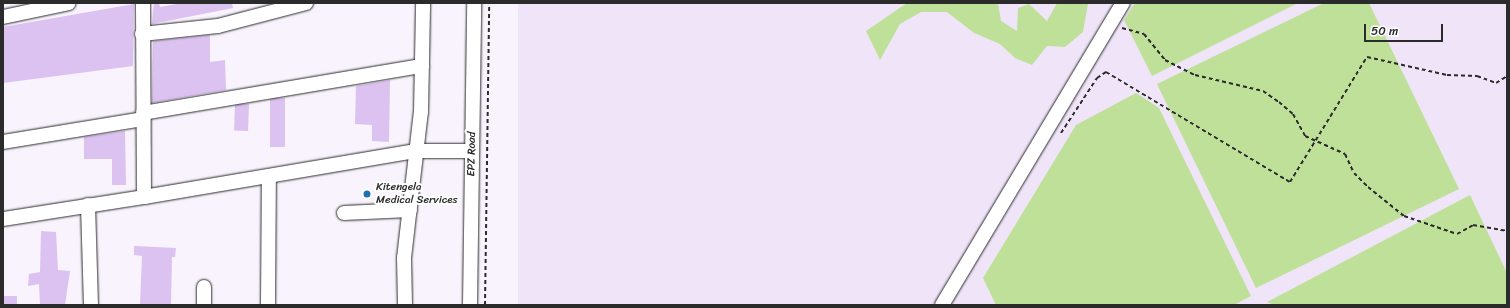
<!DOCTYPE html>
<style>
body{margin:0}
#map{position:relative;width:1510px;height:308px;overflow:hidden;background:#f8f3fc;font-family:Sriracha,sans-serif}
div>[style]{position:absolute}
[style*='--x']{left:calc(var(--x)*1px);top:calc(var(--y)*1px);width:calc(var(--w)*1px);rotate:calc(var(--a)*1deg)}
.built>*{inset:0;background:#f0e4f8;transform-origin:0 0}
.green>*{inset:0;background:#bfe099}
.building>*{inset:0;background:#dcc2f0;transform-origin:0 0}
.path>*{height:2px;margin-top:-1px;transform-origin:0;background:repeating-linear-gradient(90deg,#2b2b2b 0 4px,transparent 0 7px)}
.roads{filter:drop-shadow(0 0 1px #2b2b2b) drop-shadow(0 0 1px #2b2b2b)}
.minor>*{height:14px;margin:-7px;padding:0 7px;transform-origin:7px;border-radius:7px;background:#fff}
.dots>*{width:11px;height:11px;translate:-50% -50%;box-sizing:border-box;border:2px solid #fff;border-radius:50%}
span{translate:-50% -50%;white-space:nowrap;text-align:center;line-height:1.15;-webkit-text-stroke:4px #fff;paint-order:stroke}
.street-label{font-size:11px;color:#2b2b2b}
.poi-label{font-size:11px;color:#2b2b2b}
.left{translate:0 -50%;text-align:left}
.frame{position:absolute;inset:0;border:4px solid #2b2b2b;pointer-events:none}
.scale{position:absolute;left:1364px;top:24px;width:79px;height:18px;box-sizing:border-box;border:2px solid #2b2b2b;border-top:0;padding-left:5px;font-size:12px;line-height:14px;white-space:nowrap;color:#2b2b2b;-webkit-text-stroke:3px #fff;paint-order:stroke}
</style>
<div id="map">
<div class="built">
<i style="left:518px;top:3px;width:989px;height:303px"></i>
</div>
<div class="green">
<i style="clip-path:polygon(907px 3px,998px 3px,1001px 21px,1017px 31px,1018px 8px,1029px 4px,1047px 21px,1057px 3px,1088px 4px,1083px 32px,1065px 47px,1047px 46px,1032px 65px,1015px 58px,1000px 44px,974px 33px,947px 12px,921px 12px,900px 24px,880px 60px,866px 31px)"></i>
<i style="clip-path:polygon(1135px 3px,1298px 3px,1152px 76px,1124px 20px)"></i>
<i style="clip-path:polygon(1324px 3px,1369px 3px,1459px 189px,1256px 288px,1157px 84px)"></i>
<i style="clip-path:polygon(1136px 93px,1159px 108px,1251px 296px,1234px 305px,996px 305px,983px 278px,1076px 125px)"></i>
<i style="clip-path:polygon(1470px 195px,1507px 273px,1507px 305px,1275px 305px,1267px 302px)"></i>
</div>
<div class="building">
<i style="clip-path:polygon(154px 3px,159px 3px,160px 7px,182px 3px,232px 3px,233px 8px,152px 24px)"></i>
<i style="clip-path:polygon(134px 4px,133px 66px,3px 83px,3px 27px)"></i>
<i style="clip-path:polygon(210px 35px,210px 62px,225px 60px,226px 90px,152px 103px,153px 41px)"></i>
<i style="clip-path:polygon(390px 80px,389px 142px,372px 141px,372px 125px,355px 124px,356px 86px)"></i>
<i style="left:285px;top:98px;width:49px;height:15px;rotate:90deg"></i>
<i style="left:249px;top:104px;width:27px;height:14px;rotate:92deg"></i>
<i style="clip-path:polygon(125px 131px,126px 185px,112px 185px,112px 159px,84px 159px,84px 137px)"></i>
<i style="clip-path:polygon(41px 231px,56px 232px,58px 270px,70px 271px,65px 305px,40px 305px,39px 284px,28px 286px,29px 274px,40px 272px)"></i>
<i style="clip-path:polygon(134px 246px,176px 248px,175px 257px,172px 257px,171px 305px,140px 305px,142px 256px,134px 255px)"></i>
<i style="left:3px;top:296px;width:14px;height:9px"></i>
</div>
<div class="path">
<i style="--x:1122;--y:28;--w:23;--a:15"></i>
<i style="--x:1144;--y:34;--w:33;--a:51"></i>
<i style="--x:1165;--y:60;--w:34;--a:27"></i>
<i style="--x:1195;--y:75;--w:70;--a:13.2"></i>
<i style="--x:1263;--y:91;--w:19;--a:35"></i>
<i style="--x:1279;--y:102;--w:18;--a:41"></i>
<i style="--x:1293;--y:114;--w:25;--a:61"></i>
<i style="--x:1305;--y:136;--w:44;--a:24.2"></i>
<i style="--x:1345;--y:154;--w:21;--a:65"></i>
<i style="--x:1354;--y:173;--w:20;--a:45"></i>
<i style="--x:1368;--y:187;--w:46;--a:38.9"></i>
<i style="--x:1404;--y:216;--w:56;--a:18.8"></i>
<i style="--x:1457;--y:234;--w:18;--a:-29"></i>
<i style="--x:1473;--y:225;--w:35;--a:10"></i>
<i style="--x:1061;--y:133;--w:66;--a:-56.8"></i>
<i style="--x:1097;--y:78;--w:11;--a:-34"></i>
<i style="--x:1106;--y:72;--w:214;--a:30.9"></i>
<i style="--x:1290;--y:182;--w:147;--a:-58.4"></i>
<i style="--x:1367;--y:57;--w:82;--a:12.7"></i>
<i style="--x:1447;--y:75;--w:30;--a:2"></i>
<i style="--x:1477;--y:76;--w:20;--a:20"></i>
<i style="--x:1496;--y:83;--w:13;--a:-32"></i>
<i style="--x:485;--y:305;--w:302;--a:-89.2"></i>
</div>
<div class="roads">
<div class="minor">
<i style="--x:3;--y:17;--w:67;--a:-12"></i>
<i style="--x:142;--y:34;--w:76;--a:-6"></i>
<i style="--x:218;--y:26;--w:91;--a:-14.6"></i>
<i style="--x:143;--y:113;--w:283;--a:-9.6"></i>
<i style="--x:3;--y:142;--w:142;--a:-9.3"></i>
<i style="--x:144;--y:197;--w:276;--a:-9.6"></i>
<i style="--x:416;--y:151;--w:56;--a:0"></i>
<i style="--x:88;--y:205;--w:100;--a:88.3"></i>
<i style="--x:344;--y:213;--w:66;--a:-2.6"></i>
<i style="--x:3;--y:219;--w:143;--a:-8.9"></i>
<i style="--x:144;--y:197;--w:194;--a:-90.3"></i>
<i style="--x:204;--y:305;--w:18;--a:-90"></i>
<i style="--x:268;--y:305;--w:129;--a:-89.6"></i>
<i style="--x:405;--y:305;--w:47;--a:-91.2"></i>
<i style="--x:404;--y:258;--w:147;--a:-83.4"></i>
<i style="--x:421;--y:112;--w:109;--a:-88.9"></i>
<i style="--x:470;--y:305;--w:302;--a:-89.2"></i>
<i style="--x:942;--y:305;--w:352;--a:-59.1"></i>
</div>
</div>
<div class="dots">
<i style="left:367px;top:194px;background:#1f6fb2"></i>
</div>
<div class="street-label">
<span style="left:472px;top:154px;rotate:-89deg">EPZ Road</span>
</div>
<div class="poi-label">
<span class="left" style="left:376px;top:194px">Kitengela<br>Medical Services</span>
</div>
<div class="frame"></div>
<div class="scale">50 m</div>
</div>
